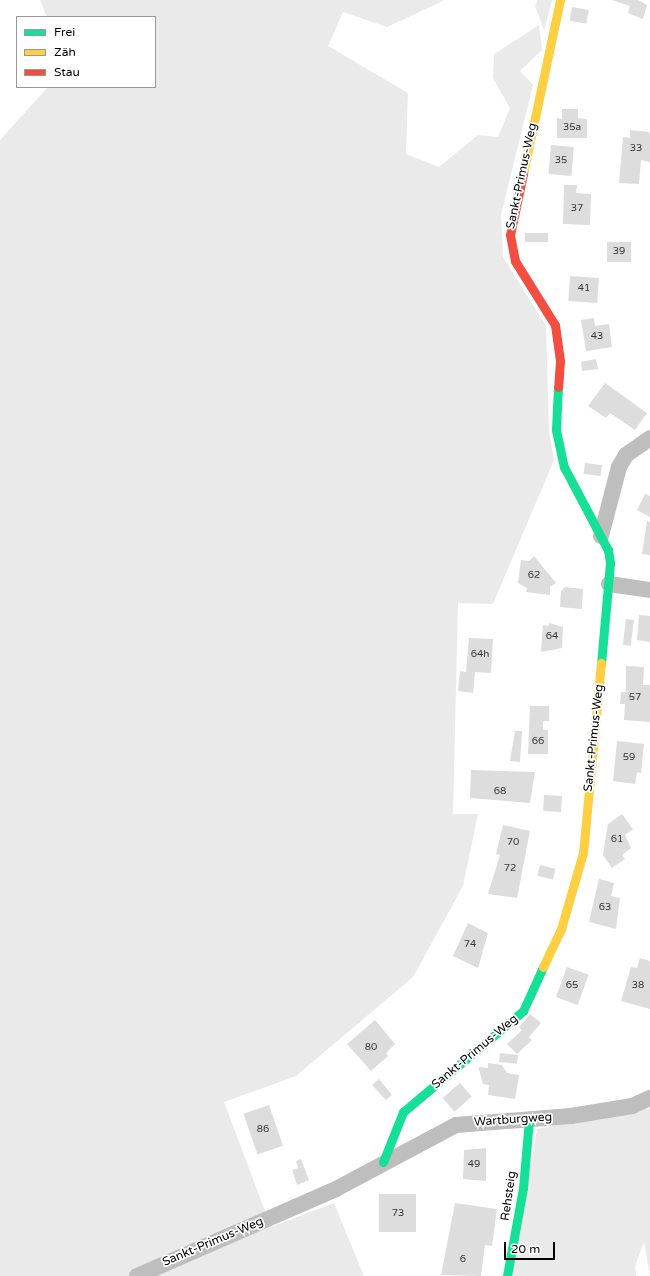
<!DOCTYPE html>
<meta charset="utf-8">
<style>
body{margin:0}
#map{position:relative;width:650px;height:1276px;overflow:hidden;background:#fff;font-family:"Varela Round",sans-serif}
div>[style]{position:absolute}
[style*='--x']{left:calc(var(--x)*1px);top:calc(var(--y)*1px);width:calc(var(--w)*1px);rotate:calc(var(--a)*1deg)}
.green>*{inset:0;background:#eaeaea}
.building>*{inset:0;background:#ddd;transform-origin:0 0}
.street>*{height:16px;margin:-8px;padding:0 8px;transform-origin:8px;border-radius:8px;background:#bebebe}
.fast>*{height:9px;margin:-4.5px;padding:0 4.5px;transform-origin:4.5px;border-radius:4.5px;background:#16e098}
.slow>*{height:9px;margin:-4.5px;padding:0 4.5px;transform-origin:4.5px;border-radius:4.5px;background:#ffcf43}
.jam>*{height:9px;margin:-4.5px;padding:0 4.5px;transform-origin:4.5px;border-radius:4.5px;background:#f24e42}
span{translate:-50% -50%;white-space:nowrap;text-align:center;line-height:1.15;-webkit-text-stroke:3.5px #fff;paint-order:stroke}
.number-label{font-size:10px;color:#373737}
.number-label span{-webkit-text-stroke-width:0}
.street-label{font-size:12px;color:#000}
.legend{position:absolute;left:16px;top:16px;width:140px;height:72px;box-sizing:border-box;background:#fff;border:1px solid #999;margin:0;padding:5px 7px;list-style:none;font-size:12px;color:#000}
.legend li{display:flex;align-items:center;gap:8px;height:20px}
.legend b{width:20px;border:1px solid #999}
.scale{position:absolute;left:504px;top:1242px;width:51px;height:18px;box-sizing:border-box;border:2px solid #000;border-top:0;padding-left:5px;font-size:12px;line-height:14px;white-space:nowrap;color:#000;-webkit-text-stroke:3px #fff;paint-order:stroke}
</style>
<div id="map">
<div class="green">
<i style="clip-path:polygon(40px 0,445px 0,387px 27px,343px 12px,328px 46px,408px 93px,406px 154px,439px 167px,478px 135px,498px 137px,510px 108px,493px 78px,494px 54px,539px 25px,542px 50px,520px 71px,533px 85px,501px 215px,503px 257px,546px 326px,549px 432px,554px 460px,493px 604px,458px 603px,453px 814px,478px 814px,463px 886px,413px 977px,296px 1076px,224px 1102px,271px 1227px,334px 1203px,364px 1276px,0 1276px,0 140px,48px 87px,155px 87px,155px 17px,47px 17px)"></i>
<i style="clip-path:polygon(538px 0,552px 0,544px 30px,535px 6px)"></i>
<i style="clip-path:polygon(650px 1108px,650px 1276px,644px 1242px,635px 1266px,636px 1276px,512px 1276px,537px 1129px)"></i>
</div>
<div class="building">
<i style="clip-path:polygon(612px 0,638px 0,647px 5px,643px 19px,628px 13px,630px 6px)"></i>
<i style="left:572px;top:7px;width:17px;height:14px;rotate:10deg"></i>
<i style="clip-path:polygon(562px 109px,578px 109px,578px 118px,587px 119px,587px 138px,557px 138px,557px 118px,562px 119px)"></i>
<i style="clip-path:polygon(630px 130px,649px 132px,650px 135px,650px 162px,641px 160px,639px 184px,619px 183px,623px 137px,630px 138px)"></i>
<i style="left:551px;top:145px;width:23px;height:29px;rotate:5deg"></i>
<i style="clip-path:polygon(564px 185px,577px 185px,576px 193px,591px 194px,590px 225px,563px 224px)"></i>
<i style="left:525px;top:233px;width:23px;height:9px"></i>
<i style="left:607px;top:242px;width:24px;height:20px"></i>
<i style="left:570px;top:276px;width:29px;height:25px;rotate:4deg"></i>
<i style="clip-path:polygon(594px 318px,595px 326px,609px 324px,612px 347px,586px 351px,581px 320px)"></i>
<i style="clip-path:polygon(596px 359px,598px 369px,582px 371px,581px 362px)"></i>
<i style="clip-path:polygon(605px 383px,647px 413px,635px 430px,610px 413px,606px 418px,588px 406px)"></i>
<i style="left:585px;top:463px;width:17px;height:11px;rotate:7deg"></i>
<i style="clip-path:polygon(645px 494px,650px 496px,650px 517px,637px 510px)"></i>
<i style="clip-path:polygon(647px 521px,650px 522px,650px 555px,642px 554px)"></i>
<i style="clip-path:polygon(534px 556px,556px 583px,550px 587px,550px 595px,526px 592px,527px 588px,518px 583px,521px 560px,529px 561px)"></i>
<i style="clip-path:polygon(565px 587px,583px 589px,582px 609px,560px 607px,561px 591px)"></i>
<i style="clip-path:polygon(639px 615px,650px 616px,650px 642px,637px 640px)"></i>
<i style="left:626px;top:619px;width:8px;height:26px;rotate:7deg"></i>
<i style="clip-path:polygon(549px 623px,563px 627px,562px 648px,541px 652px,543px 625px,549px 626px)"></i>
<i style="clip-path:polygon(469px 638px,493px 639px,491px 673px,475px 672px,473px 693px,458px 691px,460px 671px,466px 672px)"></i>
<i style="clip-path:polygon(626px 666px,644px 667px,643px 685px,650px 685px,650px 722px,624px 720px,625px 704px,620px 704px,621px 692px,626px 692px)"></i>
<i style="clip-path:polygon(530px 706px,549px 706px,549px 721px,543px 721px,543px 730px,548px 730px,548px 754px,528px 754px)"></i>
<i style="clip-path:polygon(515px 731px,522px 731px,520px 762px,510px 761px)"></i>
<i style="clip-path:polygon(617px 741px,644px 744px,641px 773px,637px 772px,635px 784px,613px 781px)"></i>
<i style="clip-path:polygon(471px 770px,535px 772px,530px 803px,470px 798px)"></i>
<i style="left:544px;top:795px;width:18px;height:16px;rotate:3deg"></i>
<i style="clip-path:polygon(622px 814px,633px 829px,625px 835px,631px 848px,622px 855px,625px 859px,612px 868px,603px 855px,608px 824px)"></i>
<i style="clip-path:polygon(503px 825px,530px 831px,517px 898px,488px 894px,500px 855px,496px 854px)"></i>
<i style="left:540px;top:865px;width:16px;height:11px;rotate:14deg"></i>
<i style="clip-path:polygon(599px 879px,614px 883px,611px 896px,620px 898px,616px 929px,589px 922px)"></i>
<i style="clip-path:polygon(468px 923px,488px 933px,478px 968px,453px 956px)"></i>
<i style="clip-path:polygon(640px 958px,650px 961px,650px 1009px,621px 1001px,631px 967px,637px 968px)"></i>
<i style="left:567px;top:967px;width:23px;height:32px;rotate:20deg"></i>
<i style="clip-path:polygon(530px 1014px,541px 1023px,529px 1037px,532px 1040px,517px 1054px,507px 1044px,522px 1030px,519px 1027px)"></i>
<i style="clip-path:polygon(375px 1020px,395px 1044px,386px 1053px,388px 1056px,371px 1071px,347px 1044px)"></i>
<i style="left:500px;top:1053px;width:18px;height:9px;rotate:6deg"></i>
<i style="clip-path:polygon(488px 1063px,502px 1065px,507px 1073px,519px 1075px,515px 1099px,488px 1095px,489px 1085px,483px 1084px,479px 1070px,479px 1067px,488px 1068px)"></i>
<i style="clip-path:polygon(379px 1079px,392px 1095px,386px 1100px,372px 1085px)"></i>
<i style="left:460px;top:1083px;width:18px;height:23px;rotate:49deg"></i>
<i style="left:269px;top:1105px;width:43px;height:27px;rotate:71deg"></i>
<i style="clip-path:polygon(486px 1148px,486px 1181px,463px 1179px,464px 1150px)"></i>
<i style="clip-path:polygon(301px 1159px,309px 1180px,297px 1185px,292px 1170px,298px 1168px,296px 1161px)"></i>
<i style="left:416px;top:1194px;width:38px;height:37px;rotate:90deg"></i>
<i style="clip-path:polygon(455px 1203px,497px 1209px,492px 1246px,485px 1245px,481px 1276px,441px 1275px)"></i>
</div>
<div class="street">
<i style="--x:601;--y:536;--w:71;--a:-75.4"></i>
<i style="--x:619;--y:467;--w:14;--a:-60"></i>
<i style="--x:626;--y:455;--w:29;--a:-35"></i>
<i style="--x:609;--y:584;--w:41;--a:8.3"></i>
<i style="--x:137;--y:1276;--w:217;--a:-23.6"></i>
<i style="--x:336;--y:1189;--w:136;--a:-28.1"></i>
<i style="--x:456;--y:1125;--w:115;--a:-4.5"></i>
<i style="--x:571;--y:1116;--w:62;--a:-9.3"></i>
<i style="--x:632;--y:1106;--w:20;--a:-24"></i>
</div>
<div class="fast">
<i style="--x:558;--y:387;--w:43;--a:92.7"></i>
<i style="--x:556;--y:430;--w:38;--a:78"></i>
<i style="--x:564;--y:467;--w:94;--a:62.1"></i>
<i style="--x:608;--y:550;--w:13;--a:81"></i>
<i style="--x:610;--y:563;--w:100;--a:95.1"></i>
<i style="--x:383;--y:1162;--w:54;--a:-68.2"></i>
<i style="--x:403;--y:1112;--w:157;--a:-40.1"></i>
<i style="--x:523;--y:1011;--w:48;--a:-65.6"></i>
<i style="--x:507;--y:1276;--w:89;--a:-79.7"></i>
<i style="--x:523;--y:1188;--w:69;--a:-85"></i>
</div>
<div class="slow">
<i style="--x:523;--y:174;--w:178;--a:-78"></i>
<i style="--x:543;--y:967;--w:42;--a:-64.7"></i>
<i style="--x:561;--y:929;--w:79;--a:-73.9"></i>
<i style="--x:583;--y:853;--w:191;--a:-84.6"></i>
</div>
<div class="jam">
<i style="--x:523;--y:174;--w:62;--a:102"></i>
<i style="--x:510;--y:235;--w:26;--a:79"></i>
<i style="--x:515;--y:261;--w:75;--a:58"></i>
<i style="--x:555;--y:325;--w:36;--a:82"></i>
<i style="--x:560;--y:361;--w:26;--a:94"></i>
</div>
<div class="number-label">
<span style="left:572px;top:128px">35a</span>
<span style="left:636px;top:149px">33</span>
<span style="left:561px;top:161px">35</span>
<span style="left:577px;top:209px">37</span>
<span style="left:619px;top:252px">39</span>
<span style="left:584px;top:289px">41</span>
<span style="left:597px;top:337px">43</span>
<span style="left:534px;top:576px">62</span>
<span style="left:552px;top:637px">64</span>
<span style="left:480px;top:655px">64h</span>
<span style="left:635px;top:698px">57</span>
<span style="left:538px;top:742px">66</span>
<span style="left:629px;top:758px">59</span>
<span style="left:500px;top:792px">68</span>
<span style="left:617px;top:840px">61</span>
<span style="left:513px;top:843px">70</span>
<span style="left:510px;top:869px">72</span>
<span style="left:605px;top:908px">63</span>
<span style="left:470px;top:945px">74</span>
<span style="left:572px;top:986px">65</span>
<span style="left:638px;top:986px">38</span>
<span style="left:371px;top:1048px">80</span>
<span style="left:263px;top:1130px">86</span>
<span style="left:474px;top:1165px">49</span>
<span style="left:398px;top:1214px">73</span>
<span style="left:463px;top:1260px">6</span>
</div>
<div class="street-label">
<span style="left:522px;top:176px;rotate:-78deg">Sankt-Primus-Weg</span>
<span style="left:594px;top:738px;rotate:-84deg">Sankt-Primus-Weg</span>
<span style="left:475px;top:1052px;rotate:-40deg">Sankt-Primus-Weg</span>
<span style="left:513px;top:1120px;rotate:-4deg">Wartburgweg</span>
<span style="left:509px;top:1196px;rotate:-82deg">Rehsteig</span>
<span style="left:213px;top:1242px;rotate:-23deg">Sankt-Primus-Weg</span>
</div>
<ul class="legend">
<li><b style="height:5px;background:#16e098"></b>Frei</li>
<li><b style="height:5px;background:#ffcf43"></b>Zäh</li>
<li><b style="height:5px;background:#f24e42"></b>Stau</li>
</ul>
<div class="scale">20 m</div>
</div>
